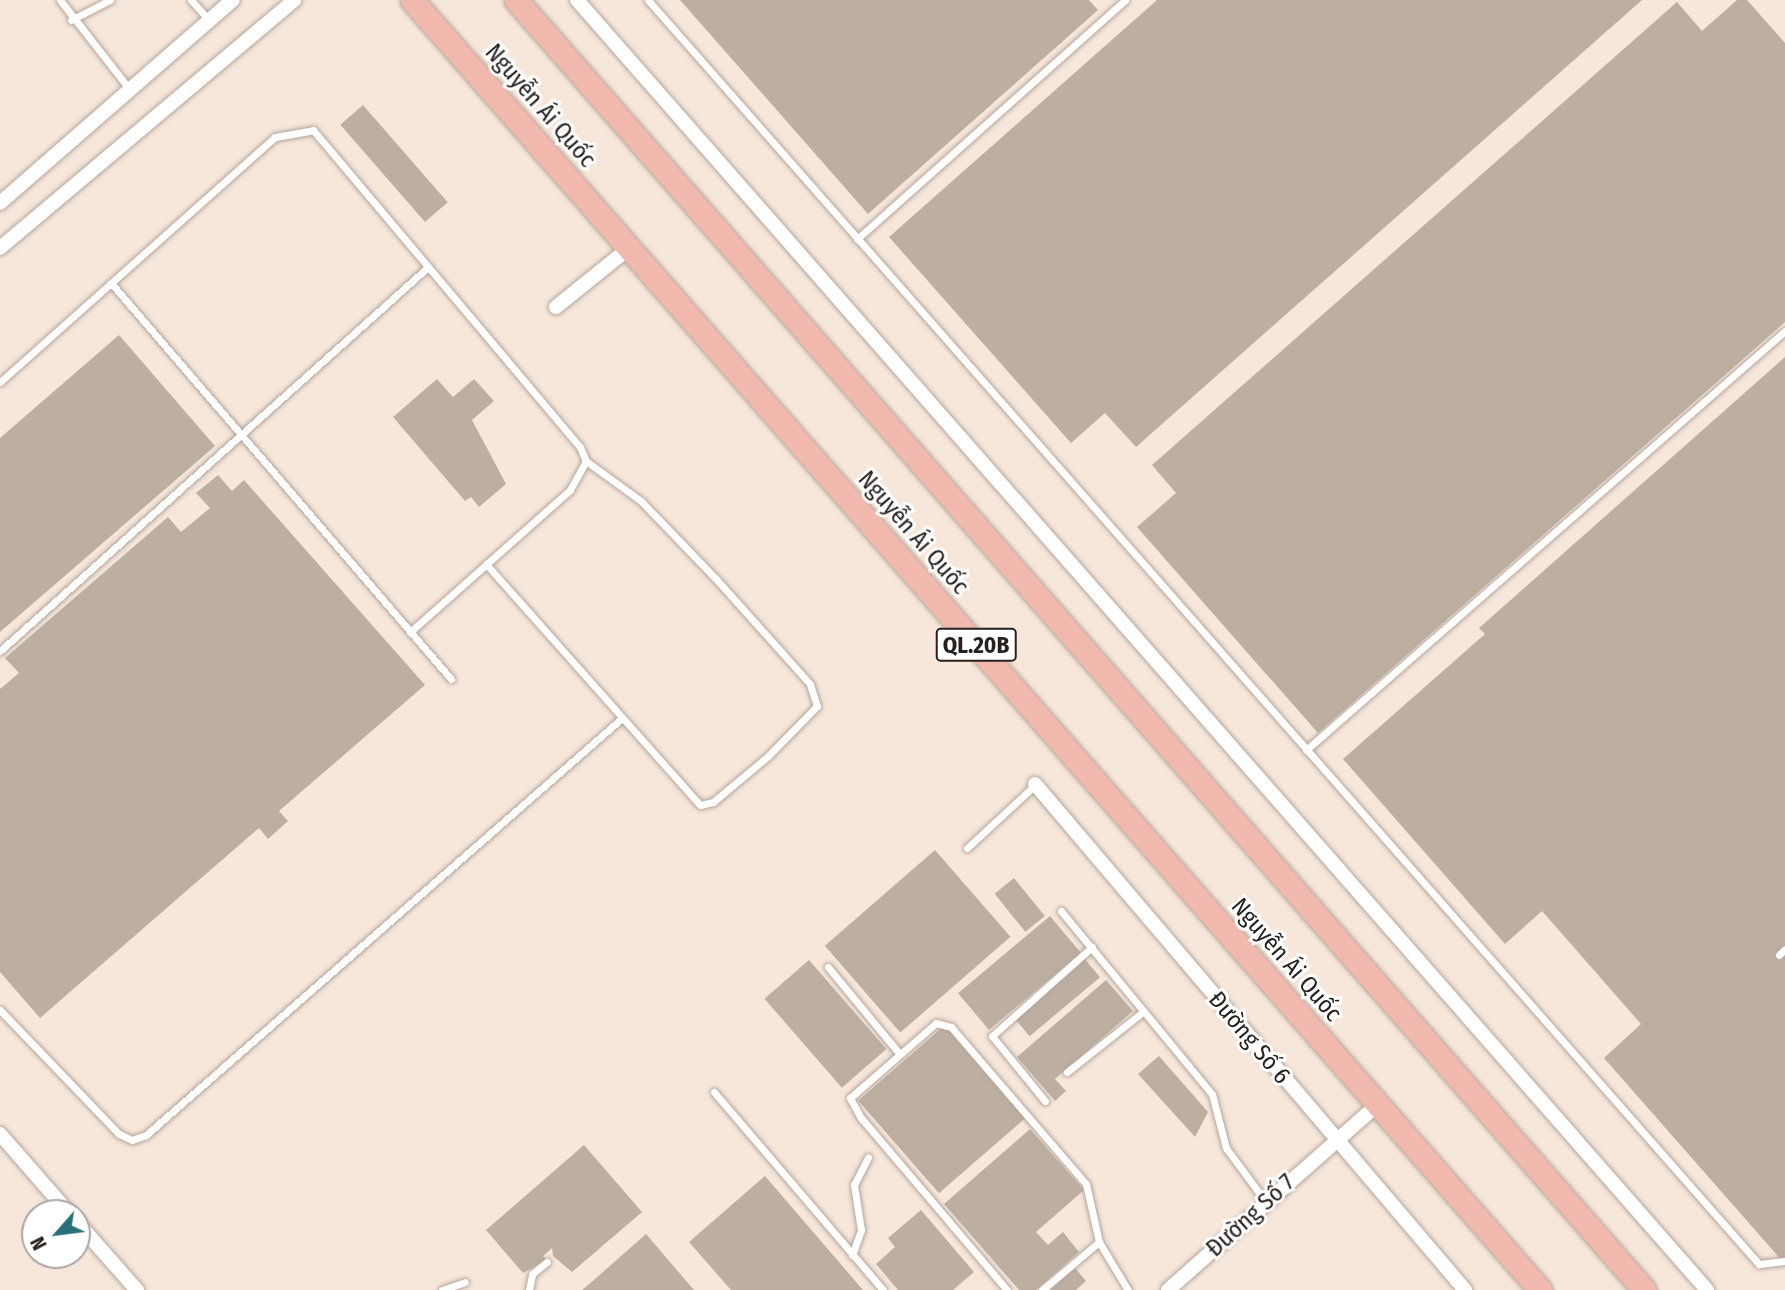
<!DOCTYPE html>
<meta charset="utf-8">
<style>
body{margin:0}
#map{position:relative;width:1785px;height:1290px;overflow:hidden;background:#f7e7db;font-family:"Fira Sans Condensed",sans-serif}
div>[style]{position:absolute}
[style*='--x']{left:calc(var(--x)*1px);top:calc(var(--y)*1px);width:calc(var(--w)*1px);rotate:calc(var(--a)*1deg)}
.building>*{inset:0;background:#bcafa1;transform-origin:0 0}
.roads{filter:drop-shadow(0 0 2px #b5a69a) drop-shadow(0 0 2px #b5a69a)}
.lane>*{height:7px;margin:-3.5px;padding:0 3.5px;transform-origin:3.5px;border-radius:3.5px;background:#fff}
.street>*{height:14px;margin:-7px;padding:0 7px;transform-origin:7px;border-radius:7px;background:#fff}
.primary>*{height:23px;margin:-11.5px;padding:0 11.5px;transform-origin:11.5px;border-radius:11.5px;background:#f1b9ad}
span{translate:-50% -50%;white-space:nowrap;text-align:center;line-height:1.15;-webkit-text-stroke:6px #fff;paint-order:stroke}
.shield-label span{padding:2px 5px;background:#fff;border:2px solid;border-radius:5px;-webkit-text-stroke-width:0}
.shield-label{font-size:23px;color:#27211d;font-weight:700}
.street-label{font-size:24px;color:#27211d}
.north{position:absolute;left:21px;top:1199px;width:70px;height:70px;box-sizing:border-box;background:#fff;border:2px solid #a9a6a5;border-radius:50%;rotate:242deg;font-size:19px;font-weight:700;line-height:28px;text-align:center;color:#27211d}
.north::after{content:'';display:block;margin:auto;width:24px;height:32px;background:#29707c;clip-path:polygon(50% 0,100% 100%,50% 72%,0 100%)}
</style>
<div id="map">
<div class="building">
<i style="clip-path:polygon(680px 0,1089px 0,1098px 10px,868px 214px)"></i>
<i style="clip-path:polygon(1157px 0,1642px 0,1136px 447px,1105px 413px,1071px 443px,889px 237px)"></i>
<i style="clip-path:polygon(1737px 0,1747px 0,1785px 43px,1785px 322px,1318px 733px,1137px 527px,1176px 493px,1152px 465px,1677px 2px,1702px 31px)"></i>
<i style="left:363px;top:105px;width:129px;height:30px;rotate:49deg"></i>
<i style="clip-path:polygon(119px 335px,215px 446px,0 632px,0 438px)"></i>
<i style="clip-path:polygon(1785px 357px,1785px 1260px,1783px 1262px,1604px 1058px,1641px 1024px,1542px 911px,1505px 944px,1343px 759px,1485px 634px,1479px 628px)"></i>
<i style="clip-path:polygon(437px 379px,453px 397px,474px 379px,494px 401px,472px 420px,506px 484px,479px 507px,471px 497px,465px 501px,393px 417px)"></i>
<i style="clip-path:polygon(218px 475px,232px 491px,244px 480px,425px 685px,279px 811px,288px 821px,268px 839px,259px 828px,40px 1018px,0 972px,0 689px,19px 673px,5px 658px,168px 517px,181px 532px,210px 508px,196px 493px)"></i>
<i style="left:935px;top:850px;width:115px;height:146px;rotate:49deg"></i>
<i style="left:1014px;top:878px;width:49px;height:25px;rotate:51deg"></i>
<i style="left:1050px;top:916px;width:48px;height:120px;rotate:50deg"></i>
<i style="left:1084px;top:958px;width:25px;height:92px;rotate:50deg"></i>
<i style="left:809px;top:960px;width:118px;height:59px;rotate:49deg"></i>
<i style="clip-path:polygon(1106px 980px,1133px 1011px,1055px 1079px,1066px 1091px,1055px 1101px,1017px 1057px)"></i>
<i style="left:945px;top:1025px;width:123px;height:115px;rotate:49deg"></i>
<i style="clip-path:polygon(1159px 1056px,1208px 1112px,1195px 1137px,1138px 1074px)"></i>
<i style="clip-path:polygon(1030px 1129px,1084px 1190px,1036px 1232px,1048px 1245px,1063px 1232px,1079px 1252px,1036px 1290px,1019px 1290px,944px 1204px)"></i>
<i style="clip-path:polygon(584px 1145px,642px 1212px,572px 1272px,553px 1256px,552px 1248px,543px 1256px,546px 1260px,523px 1273px,486px 1230px)"></i>
<i style="clip-path:polygon(765px 1176px,863px 1290px,731px 1290px,689px 1242px)"></i>
<i style="clip-path:polygon(921px 1210px,974px 1272px,953px 1290px,898px 1290px,876px 1264px,895px 1247px,888px 1238px)"></i>
<i style="clip-path:polygon(646px 1234px,694px 1290px,582px 1290px,587px 1286px)"></i>
<i style="clip-path:polygon(1075px 1268px,1086px 1281px,1076px 1290px,1050px 1290px)"></i>
</div>
<div class="roads">
<div class="lane">
<i style="--x:60;--y:0;--w:114;--a:52.1"></i>
<i style="--x:191;--y:0;--w:27;--a:48"></i>
<i style="--x:648;--y:0;--w:1683;--a:48.69"></i>
<i style="--x:1759;--y:1264;--w:26;--a:-7"></i>
<i style="--x:71;--y:20;--w:44;--a:-27.1"></i>
<i style="--x:857;--y:239;--w:359;--a:-41.7"></i>
<i style="--x:111;--y:283;--w:522;--a:49.35"></i>
<i style="--x:0;--y:382;--w:368;--a:-41.7"></i>
<i style="--x:275;--y:137;--w:39;--a:-10"></i>
<i style="--x:313;--y:130;--w:414;--a:49.9"></i>
<i style="--x:580;--y:447;--w:15;--a:67"></i>
<i style="--x:586;--y:461;--w:33;--a:119"></i>
<i style="--x:570;--y:490;--w:214;--a:138.4"></i>
<i style="--x:486;--y:564;--w:322;--a:48.4"></i>
<i style="--x:700;--y:805;--w:13;--a:-13"></i>
<i style="--x:713;--y:802;--w:72;--a:-39.9"></i>
<i style="--x:768;--y:756;--w:70;--a:-45.6"></i>
<i style="--x:817;--y:706;--w:23;--a:-108"></i>
<i style="--x:810;--y:684;--w:141;--a:-131.8"></i>
<i style="--x:716;--y:579;--w:108;--a:-133.9"></i>
<i style="--x:641;--y:501;--w:68;--a:-144"></i>
<i style="--x:0;--y:651;--w:575;--a:-41.9"></i>
<i style="--x:1306;--y:750;--w:636;--a:-41.18"></i>
<i style="--x:967;--y:848;--w:93;--a:-42.8"></i>
<i style="--x:1061;--y:911;--w:237;--a:50.5"></i>
<i style="--x:1212;--y:1094;--w:56;--a:75.5"></i>
<i style="--x:1226;--y:1148;--w:67;--a:53.5"></i>
<i style="--x:1779;--y:955;--w:8;--a:-45"></i>
<i style="--x:828;--y:967;--w:112;--a:50.5"></i>
<i style="--x:0;--y:1010;--w:172;--a:46.2"></i>
<i style="--x:119;--y:1134;--w:14;--a:25"></i>
<i style="--x:132;--y:1140;--w:15;--a:-20"></i>
<i style="--x:146;--y:1135;--w:633;--a:-41.22"></i>
<i style="--x:1067;--y:1072;--w:98;--a:-38.4"></i>
<i style="--x:714;--y:1092;--w:260;--a:49.5"></i>
<i style="--x:1045;--y:1101;--w:84;--a:-129.2"></i>
<i style="--x:992;--y:1036;--w:134;--a:-41.7"></i>
<i style="--x:852;--y:1255;--w:27;--a:-70"></i>
<i style="--x:861;--y:1230;--w:46;--a:-98.8"></i>
<i style="--x:854;--y:1185;--w:31;--a:-63"></i>
<i style="--x:442;--y:1290;--w:24;--a:-19"></i>
<i style="--x:529;--y:1290;--w:16;--a:-79"></i>
<i style="--x:532;--y:1274;--w:19;--a:-39"></i>
<i style="--x:1007;--y:1290;--w:226;--a:-130.3"></i>
<i style="--x:861;--y:1118;--w:23;--a:-119"></i>
<i style="--x:850;--y:1098;--w:114;--a:-41.1"></i>
<i style="--x:936;--y:1023;--w:16;--a:15"></i>
<i style="--x:951;--y:1027;--w:207;--a:49.3"></i>
<i style="--x:1086;--y:1184;--w:59;--a:77.4"></i>
<i style="--x:1099;--y:1242;--w:56;--a:58.9"></i>
<i style="--x:1042;--y:1290;--w:75;--a:-40.1"></i>
</div>
<div class="street">
<i style="--x:577;--y:0;--w:1715;--a:48.78"></i>
<i style="--x:0;--y:203;--w:309;--a:-41.1"></i>
<i style="--x:0;--y:248;--w:385;--a:-40.1"></i>
<i style="--x:556;--y:307;--w:94;--a:-38.9"></i>
<i style="--x:1035;--y:784;--w:664;--a:49.64"></i>
<i style="--x:0;--y:1134;--w:105;--a:48.9"></i>
<i style="--x:77;--y:1222;--w:91;--a:48.6"></i>
<i style="--x:1168;--y:1290;--w:281;--a:-41.5"></i>
</div>
<div class="primary">
<i style="--x:412;--y:0;--w:1714;--a:48.83"></i>
<i style="--x:516;--y:0;--w:1714;--a:48.83"></i>
</div>
</div>
<div class="shield-label">
<span style="left:976px;top:645px">QL.20B</span>
</div>
<div class="street-label">
<span style="left:540px;top:106px;rotate:49deg">Nguyễn Ái Quốc</span>
<span style="left:913px;top:533px;rotate:49deg">Nguyễn Ái Quốc</span>
<span style="left:1286px;top:960px;rotate:49deg">Nguyễn Ái Quốc</span>
<span style="left:1249px;top:1038px;rotate:50deg">Đường Số 6</span>
<span style="left:1251px;top:1216px;rotate:-42deg">Đường Số 7</span>
</div>
<div class="north">N</div>
</div>
